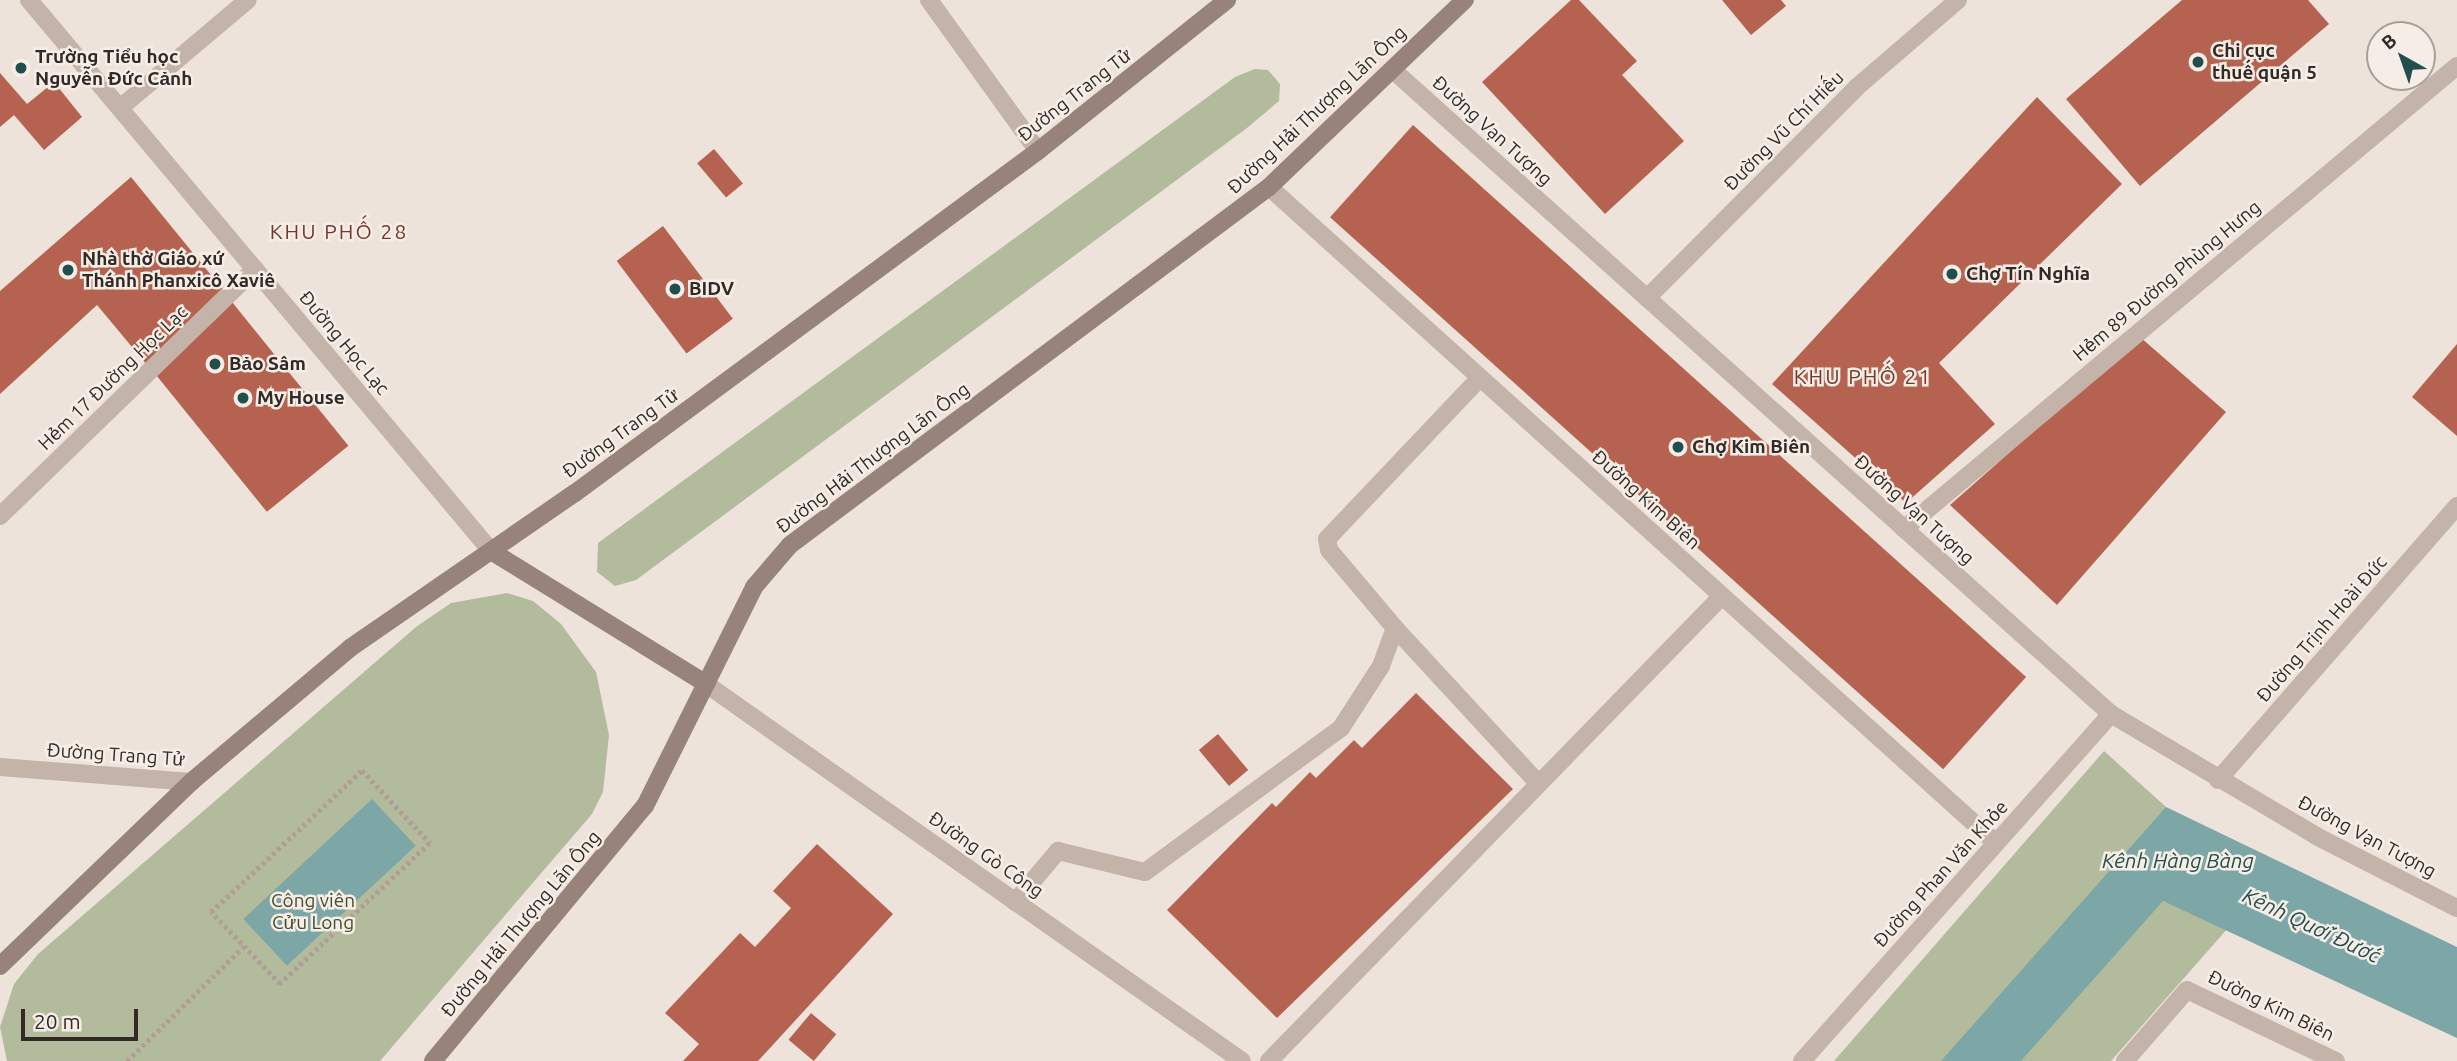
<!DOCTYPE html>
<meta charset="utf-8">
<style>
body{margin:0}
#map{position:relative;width:2457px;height:1061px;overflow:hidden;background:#eee3db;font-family:Ubuntu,sans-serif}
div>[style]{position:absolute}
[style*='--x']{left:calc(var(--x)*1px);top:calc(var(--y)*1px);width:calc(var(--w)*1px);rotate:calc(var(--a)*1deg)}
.green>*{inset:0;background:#b3bb9d}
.water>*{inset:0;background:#7da7a6;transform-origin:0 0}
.building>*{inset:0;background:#b66250;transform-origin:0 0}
.path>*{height:4.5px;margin-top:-2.25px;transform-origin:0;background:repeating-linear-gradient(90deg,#b09d93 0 3.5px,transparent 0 7px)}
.service>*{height:18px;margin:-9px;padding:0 9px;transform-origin:9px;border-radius:9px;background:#c4b3a8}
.minor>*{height:18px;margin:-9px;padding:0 9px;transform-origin:9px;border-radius:9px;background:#c4b3a8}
.tertiary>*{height:18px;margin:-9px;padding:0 9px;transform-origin:9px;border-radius:9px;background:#c4b3a8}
.secondary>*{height:18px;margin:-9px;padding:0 9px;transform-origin:9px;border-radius:9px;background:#97837a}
.dots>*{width:19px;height:19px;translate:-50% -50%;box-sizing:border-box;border:4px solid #f6eee6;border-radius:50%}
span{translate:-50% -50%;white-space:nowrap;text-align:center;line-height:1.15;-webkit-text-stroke:5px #f6eee6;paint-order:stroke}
.poi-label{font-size:19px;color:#322a27;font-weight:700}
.left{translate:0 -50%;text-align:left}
.street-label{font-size:19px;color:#322a27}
.park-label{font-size:19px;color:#444d2e}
.neighbourhood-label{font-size:21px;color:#77382b;letter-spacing:2px}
.water-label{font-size:21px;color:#224e4e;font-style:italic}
.north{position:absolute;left:2366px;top:21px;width:70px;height:70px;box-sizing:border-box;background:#f6eee6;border:2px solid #a8a09a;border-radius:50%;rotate:320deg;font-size:19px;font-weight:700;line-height:28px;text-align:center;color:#322a27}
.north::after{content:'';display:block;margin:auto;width:24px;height:32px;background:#224e4e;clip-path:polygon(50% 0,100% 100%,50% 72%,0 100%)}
.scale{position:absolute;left:21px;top:1009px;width:117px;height:32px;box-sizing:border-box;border:4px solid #322a27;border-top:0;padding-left:9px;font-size:21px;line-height:24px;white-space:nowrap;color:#322a27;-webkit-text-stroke:5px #f6eee6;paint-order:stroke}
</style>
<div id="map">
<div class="green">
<i style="clip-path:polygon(1255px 69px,1268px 70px,1280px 84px,1279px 101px,1247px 128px,636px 580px,615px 586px,597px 572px,598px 543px,1235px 77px)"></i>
<i style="clip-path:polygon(507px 593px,533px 601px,561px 624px,596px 672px,609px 735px,603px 792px,592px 814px,380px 1061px,7px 1061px,0 1027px,14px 984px,38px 954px,416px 627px,451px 603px)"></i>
<i style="clip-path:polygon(2104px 751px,2166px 807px,2163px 901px,2228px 928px,2111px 1061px,1834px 1061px)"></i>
</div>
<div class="water">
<i style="left:372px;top:799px;width:64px;height:176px;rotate:47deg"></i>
<i style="clip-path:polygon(2166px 807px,2457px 947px,2457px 1038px,2163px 901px,2021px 1061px,1941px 1061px)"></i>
</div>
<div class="building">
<i style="clip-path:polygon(1571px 0,1579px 0,1637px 61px,1622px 75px,1684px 141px,1605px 214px,1482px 82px)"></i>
<i style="clip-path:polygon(1722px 0,1781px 0,1786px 6px,1751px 35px)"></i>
<i style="clip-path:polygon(2182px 0,2308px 0,2329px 24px,2140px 186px,2066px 99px)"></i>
<i style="clip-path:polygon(0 73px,27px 104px,54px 82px,82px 117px,44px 150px,14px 115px,0 127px)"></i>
<i style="clip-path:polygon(2037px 97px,2122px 184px,1939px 363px,1995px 424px,1906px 503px,1772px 384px)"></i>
<i style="left:1413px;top:125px;width:825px;height:124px;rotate:42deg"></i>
<i style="left:714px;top:149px;width:45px;height:22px;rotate:50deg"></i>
<i style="clip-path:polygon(131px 177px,224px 291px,147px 365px,97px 305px,0 394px,0 291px)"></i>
<i style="left:663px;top:226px;width:116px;height:58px;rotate:53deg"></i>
<i style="left:232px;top:302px;width:185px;height:105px;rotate:51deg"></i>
<i style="clip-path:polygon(2140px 337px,2226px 412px,2057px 605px,1950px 505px)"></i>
<i style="clip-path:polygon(2457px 344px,2457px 436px,2412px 397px)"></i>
<i style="clip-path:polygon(1416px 693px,1513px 789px,1277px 1018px,1167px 910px,1272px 803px,1276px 807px,1310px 772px,1316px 778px,1354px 740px,1362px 748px)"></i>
<i style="left:1218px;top:734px;width:47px;height:25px;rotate:50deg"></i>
<i style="clip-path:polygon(817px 844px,893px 914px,758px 1061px,683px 1061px,699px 1044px,665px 1013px,740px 933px,755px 947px,791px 908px,773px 891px)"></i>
<i style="left:811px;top:1013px;width:33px;height:35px;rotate:40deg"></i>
</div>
<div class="path">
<i style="--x:362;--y:770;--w:100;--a:47"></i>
<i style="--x:430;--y:843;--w:206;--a:136.8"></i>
<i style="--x:280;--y:984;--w:100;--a:-133.8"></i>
<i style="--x:211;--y:912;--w:207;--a:-43.2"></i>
<i style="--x:127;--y:1061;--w:164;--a:-44.5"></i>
</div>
<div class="service">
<i style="--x:0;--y:516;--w:355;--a:-44.1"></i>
<i style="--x:1904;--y:529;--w:721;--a:-39.94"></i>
<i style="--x:1395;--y:628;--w:212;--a:47.3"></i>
<i style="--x:1015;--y:902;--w:67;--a:-49.9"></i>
<i style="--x:1058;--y:851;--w:89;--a:13.6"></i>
<i style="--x:1145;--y:872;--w:243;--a:-36.3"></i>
<i style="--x:1341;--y:728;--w:74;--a:-57.2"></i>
<i style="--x:1381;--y:666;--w:40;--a:-69.8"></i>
<i style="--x:1395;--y:628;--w:102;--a:-130.2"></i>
<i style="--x:1329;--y:550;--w:11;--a:-100"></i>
<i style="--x:1327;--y:539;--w:222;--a:-46.5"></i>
<i style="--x:1269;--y:1061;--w:649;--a:-45.75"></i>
</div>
<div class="minor">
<i style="--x:929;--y:0;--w:186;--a:54.2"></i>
<i style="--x:1394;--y:71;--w:963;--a:41.89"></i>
<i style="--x:2111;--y:714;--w:241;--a:30.7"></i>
<i style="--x:2318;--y:837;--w:156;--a:27.1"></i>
<i style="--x:1269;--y:187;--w:979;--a:42.06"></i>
<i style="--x:1647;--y:298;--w:298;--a:-45.1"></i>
<i style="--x:1857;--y:87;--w:133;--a:-40.7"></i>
<i style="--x:2218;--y:780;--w:364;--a:-48.9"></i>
<i style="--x:2187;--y:990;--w:165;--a:25.5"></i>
</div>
<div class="tertiary">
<i style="--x:29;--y:0;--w:719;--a:50.02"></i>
<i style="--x:120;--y:108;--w:167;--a:-40.2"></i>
<i style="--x:706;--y:684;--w:655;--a:35.12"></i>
<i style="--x:0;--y:767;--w:192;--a:4.5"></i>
<i style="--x:1802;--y:1061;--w:465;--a:-48.3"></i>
<i style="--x:2125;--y:1061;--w:94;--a:-48.9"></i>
</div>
<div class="secondary">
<i style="--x:491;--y:551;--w:253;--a:31.7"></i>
<i style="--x:0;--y:966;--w:265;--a:-43.9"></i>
<i style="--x:191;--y:782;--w:208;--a:-40.1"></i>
<i style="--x:350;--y:648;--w:273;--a:-34.6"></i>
<i style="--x:575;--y:493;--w:576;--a:-36.45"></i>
<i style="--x:1038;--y:151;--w:242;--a:-38.6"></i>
<i style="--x:433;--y:1061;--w:332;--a:-50.3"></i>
<i style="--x:645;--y:806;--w:245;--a:-63.5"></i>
<i style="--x:754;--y:587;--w:55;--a:-49.4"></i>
<i style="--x:790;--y:545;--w:598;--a:-36.77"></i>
<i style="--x:1269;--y:187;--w:271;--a:-43.7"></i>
</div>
<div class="dots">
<i style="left:2198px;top:62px;background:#224e4e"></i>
<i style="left:21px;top:68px;background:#224e4e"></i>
<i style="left:68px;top:270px;background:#224e4e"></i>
<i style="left:1952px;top:274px;background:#224e4e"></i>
<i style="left:675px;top:289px;background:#224e4e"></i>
<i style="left:215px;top:364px;background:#224e4e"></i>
<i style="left:243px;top:398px;background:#224e4e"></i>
<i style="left:1678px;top:447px;background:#224e4e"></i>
</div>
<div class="poi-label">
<span class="left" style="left:2212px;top:62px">Chi cục<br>thuế quận 5</span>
<span class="left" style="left:35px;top:68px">Trường Tiểu học<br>Nguyễn Đức Cảnh</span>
<span class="left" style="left:82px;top:270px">Nhà thờ Giáo xứ<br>Thánh Phanxicô Xaviê</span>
<span class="left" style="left:1966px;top:274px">Chợ Tín Nghĩa</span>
<span class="left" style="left:689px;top:289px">BIDV</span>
<span class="left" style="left:229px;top:364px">Bảo Sâm</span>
<span class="left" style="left:257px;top:398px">My House</span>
<span class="left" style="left:1692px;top:447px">Chợ Kim Biên</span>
</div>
<div class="street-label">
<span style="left:1075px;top:95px;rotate:-38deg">Đường Trang Tử</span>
<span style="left:1317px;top:110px;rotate:-43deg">Đường Hải Thượng Lãn Ông</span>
<span style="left:1492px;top:131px;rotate:42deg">Đường Vạn Tượng</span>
<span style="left:1784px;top:131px;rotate:-45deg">Đường Vũ Chí Hiếu</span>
<span style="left:2167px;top:281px;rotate:-40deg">Hẻm 89 Đường Phùng Hưng</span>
<span style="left:344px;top:343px;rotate:50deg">Đường Học Lạc</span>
<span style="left:113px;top:378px;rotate:-44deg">Hẻm 17 Đường Học Lạc</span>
<span style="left:621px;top:433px;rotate:-36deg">Đường Trang Tử</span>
<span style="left:873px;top:458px;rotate:-37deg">Đường Hải Thượng Lãn Ông</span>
<span style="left:1646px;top:500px;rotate:42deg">Đường Kim Biên</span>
<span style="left:1914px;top:510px;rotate:42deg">Đường Vạn Tượng</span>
<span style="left:2322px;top:629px;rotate:-49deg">Đường Trịnh Hoài Đức</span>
<span style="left:116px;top:755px;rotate:4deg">Đường Trang Tử</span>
<span style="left:2367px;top:837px;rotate:28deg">Đường Vạn Tượng</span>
<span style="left:986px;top:855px;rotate:35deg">Đường Gò Công</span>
<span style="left:1941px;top:874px;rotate:-48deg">Đường Phan Văn Khỏe</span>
<span style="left:521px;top:924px;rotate:-50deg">Đường Hải Thượng Lãn Ông</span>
<span style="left:2271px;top:1006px;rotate:26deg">Đường Kim Biên</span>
</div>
<div class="park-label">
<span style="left:313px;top:912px">Công viên<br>Cửu Long</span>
</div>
<div class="neighbourhood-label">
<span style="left:339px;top:231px">KHU PHỐ 28</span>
<span style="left:1863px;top:376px">KHU PHỐ 21</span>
</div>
<div class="water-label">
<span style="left:2178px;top:860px">Kênh Hàng Bàng</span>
<span style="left:2312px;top:925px;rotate:25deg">Kênh Quới Đước</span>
</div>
<div class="north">B</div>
<div class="scale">20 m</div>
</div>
